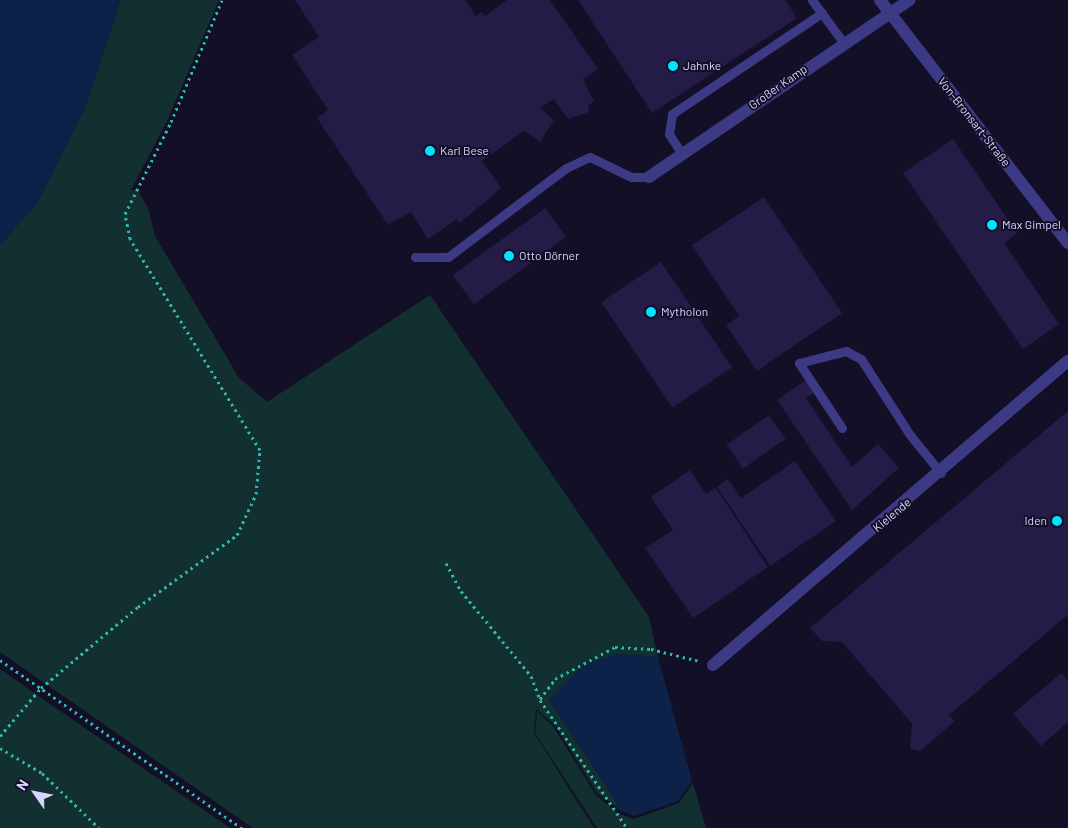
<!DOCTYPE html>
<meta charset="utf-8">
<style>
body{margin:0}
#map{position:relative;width:1068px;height:828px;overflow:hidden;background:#130f26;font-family:Barlow,sans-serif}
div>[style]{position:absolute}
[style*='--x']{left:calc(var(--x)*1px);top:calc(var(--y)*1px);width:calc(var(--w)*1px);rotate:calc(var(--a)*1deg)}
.green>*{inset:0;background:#12302f}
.water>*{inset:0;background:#0c2248}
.building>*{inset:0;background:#241b47;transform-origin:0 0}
.path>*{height:3px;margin-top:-1.5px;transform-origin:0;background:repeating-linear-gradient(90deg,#2fb8b0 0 2.5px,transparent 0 6.5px)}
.service>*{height:9px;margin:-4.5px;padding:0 4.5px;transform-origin:4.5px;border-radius:4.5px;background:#3d3a85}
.minor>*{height:12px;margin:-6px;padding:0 6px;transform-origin:6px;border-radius:6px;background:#3d3a85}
.dots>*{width:14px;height:14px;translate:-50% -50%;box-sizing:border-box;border:2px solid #130f26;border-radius:50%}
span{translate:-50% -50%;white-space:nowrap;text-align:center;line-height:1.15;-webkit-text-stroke:4px #130f26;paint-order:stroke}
.poi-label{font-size:12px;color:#d9d4ff}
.left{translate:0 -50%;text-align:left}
.right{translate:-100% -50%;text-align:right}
.street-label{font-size:12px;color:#d9d4ff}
.north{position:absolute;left:10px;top:768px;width:50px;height:50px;-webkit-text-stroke:4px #130f26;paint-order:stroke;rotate:303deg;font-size:14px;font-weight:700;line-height:20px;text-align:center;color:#d9d4ff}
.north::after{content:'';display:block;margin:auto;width:18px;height:22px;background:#d9d4ff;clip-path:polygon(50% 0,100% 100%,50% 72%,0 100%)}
</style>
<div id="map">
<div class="green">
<i style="clip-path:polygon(120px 0,219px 0,168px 119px,131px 190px,138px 191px,148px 208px,155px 236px,239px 378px,267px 402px,430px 295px,649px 617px,658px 657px,616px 654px,549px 699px,622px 811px,597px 793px,555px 725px,536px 709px,534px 733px,594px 828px,253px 828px,0 652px,0 245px,38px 202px,85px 108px)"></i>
<i style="clip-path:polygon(0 669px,37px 695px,230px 828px,0 828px)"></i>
<i style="clip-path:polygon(537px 711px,553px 726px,596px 795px,619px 814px,634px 819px,679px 803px,693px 783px,706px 828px,597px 828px,535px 733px)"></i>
</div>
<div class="water">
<i style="clip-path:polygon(0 0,120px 0,85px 108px,38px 202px,0 245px)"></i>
<i style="clip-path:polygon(616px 654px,658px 657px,692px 781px,678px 801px,634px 816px,622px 811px,549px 700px,583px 665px)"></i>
</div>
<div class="building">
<i style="clip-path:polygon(295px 0,465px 0,476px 16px,482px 12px,485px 16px,507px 0,550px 0,598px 69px,583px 79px,594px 101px,588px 106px,589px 112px,568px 119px,554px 99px,540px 108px,554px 120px,540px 142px,524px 131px,482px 161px,501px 188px,460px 223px,457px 219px,428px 239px,411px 212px,388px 225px,317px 118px,328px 110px,292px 55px,319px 37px)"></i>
<i style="clip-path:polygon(578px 0,785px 0,797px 18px,652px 113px)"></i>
<i style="clip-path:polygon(953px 139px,1017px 233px,1004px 243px,1059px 324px,1023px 349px,903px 173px)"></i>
<i style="clip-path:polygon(764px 197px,842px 313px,757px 371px,726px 325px,739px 316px,692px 245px)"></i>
<i style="left:545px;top:208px;width:36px;height:114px;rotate:54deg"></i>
<i style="left:661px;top:262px;width:127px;height:72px;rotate:56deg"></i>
<i style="clip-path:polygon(806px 380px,814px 393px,806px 398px,852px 467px,878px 444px,899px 468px,852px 510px,777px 400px)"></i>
<i style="clip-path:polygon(1068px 411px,1068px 615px,949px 715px,955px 721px,920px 751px,910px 749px,912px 724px,842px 642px,822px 641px,810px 628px)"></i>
<i style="left:769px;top:415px;width:29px;height:52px;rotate:55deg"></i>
<i style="clip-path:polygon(795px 461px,836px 521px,770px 566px,717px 487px,728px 479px,741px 498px)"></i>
<i style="clip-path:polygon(690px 470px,706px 494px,716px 488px,768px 567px,693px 618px,645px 548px,673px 530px,651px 497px)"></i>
<i style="clip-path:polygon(1061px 673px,1068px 681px,1068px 722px,1041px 746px,1013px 714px)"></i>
</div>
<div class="path">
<i style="--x:446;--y:563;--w:32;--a:62"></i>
<i style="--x:461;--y:591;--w:110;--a:50.5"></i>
<i style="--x:531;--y:676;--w:26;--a:69"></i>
<i style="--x:540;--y:700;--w:155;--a:55.8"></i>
<i style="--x:0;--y:660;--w:295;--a:34.8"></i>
<i style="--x:540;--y:699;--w:25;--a:-53"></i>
<i style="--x:555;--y:679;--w:68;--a:-28.1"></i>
<i style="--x:615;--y:647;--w:36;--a:3"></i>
<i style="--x:651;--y:649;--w:49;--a:14"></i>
<i style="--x:0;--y:736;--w:63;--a:-49.5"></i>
<i style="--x:41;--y:688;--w:126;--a:-39.9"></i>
<i style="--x:138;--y:607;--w:122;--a:-36"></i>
<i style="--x:237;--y:535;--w:45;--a:-65.1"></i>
<i style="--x:256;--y:494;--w:44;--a:-84.8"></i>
<i style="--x:260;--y:450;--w:248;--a:-121.6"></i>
<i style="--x:130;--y:239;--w:25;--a:-101"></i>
<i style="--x:125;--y:214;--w:103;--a:-63.4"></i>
<i style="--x:171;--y:122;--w:132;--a:-67.3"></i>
<i style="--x:0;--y:748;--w:49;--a:30.8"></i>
<i style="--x:42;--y:773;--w:79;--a:44"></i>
</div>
<div class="service">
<i style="--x:812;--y:0;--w:52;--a:53.6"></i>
<i style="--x:682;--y:154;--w:24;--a:-123"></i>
<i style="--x:669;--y:134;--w:20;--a:-81"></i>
<i style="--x:672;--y:114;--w:181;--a:-34"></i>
<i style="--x:415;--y:257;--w:33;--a:0"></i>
<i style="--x:448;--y:257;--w:148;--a:-37"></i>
<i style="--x:566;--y:168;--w:26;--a:-25"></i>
<i style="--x:590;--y:157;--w:46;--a:26"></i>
<i style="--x:631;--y:177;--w:18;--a:0"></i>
<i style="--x:842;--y:428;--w:78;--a:-123.5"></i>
<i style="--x:799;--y:363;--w:49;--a:-14.3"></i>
<i style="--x:846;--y:351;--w:17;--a:28"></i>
<i style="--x:861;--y:359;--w:90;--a:57.2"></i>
<i style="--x:910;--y:435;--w:49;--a:50.8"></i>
</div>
<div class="minor">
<i style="--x:880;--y:0;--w:307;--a:52.3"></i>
<i style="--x:649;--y:177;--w:315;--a:-34.2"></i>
<i style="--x:713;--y:665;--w:467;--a:-40.6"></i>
</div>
<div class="dots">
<i style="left:673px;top:66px;background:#00e5ff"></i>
<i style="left:430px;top:151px;background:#00e5ff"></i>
<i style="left:992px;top:225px;background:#00e5ff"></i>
<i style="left:509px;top:256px;background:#00e5ff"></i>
<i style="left:651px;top:312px;background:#00e5ff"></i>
<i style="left:1057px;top:521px;background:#00e5ff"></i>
</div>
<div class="poi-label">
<span class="left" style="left:683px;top:66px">Jahnke</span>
<span class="left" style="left:440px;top:151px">Karl Bese</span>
<span class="left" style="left:1002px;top:225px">Max Gimpel</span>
<span class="left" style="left:519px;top:256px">Otto Dörner</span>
<span class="left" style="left:661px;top:312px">Mytholon</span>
<span class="right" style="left:1047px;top:521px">Iden</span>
</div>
<div class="street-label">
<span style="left:778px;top:87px;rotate:-35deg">Großer Kamp</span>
<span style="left:974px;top:122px;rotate:52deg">Von-Bronsart-Straße</span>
<span style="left:892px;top:515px;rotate:-40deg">Kielende</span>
</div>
<div class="north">N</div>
</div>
